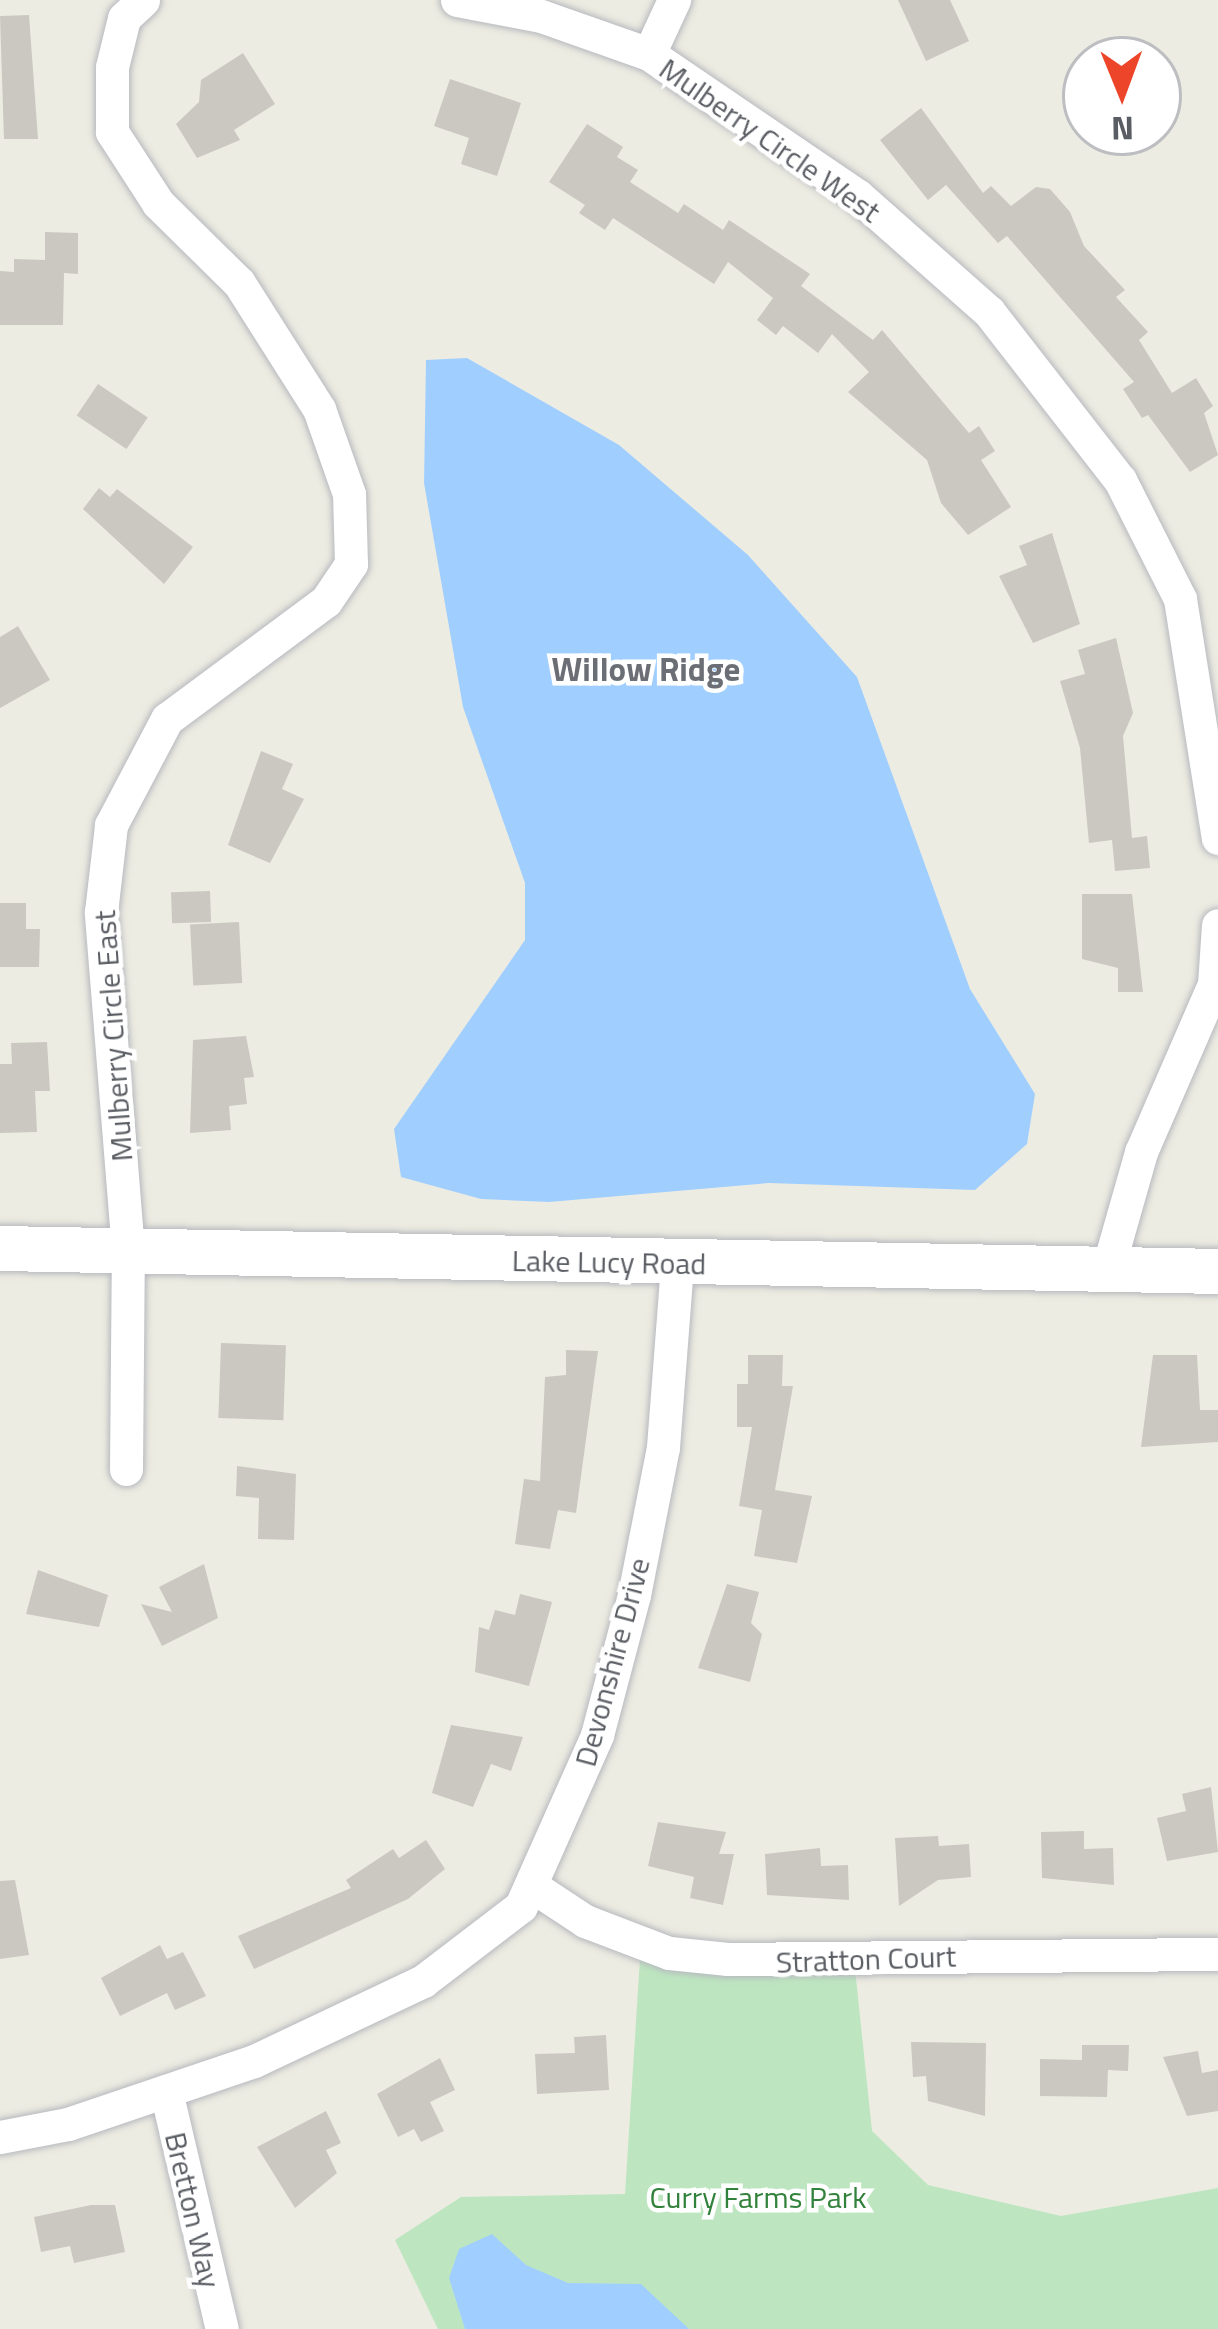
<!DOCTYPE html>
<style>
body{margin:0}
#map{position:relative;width:1218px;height:2329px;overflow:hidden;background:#edece2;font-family:"Titillium Web",sans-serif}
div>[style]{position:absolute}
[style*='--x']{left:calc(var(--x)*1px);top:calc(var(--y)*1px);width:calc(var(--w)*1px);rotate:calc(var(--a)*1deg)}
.green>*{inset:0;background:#bde6c0}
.water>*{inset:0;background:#a0cfff}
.building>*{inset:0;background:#cac8c1;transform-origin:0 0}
.roads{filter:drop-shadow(0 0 3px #b7b9bf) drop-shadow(0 0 3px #b7b9bf)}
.street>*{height:33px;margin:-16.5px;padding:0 16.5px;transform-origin:16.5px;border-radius:16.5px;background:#fff}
.secondary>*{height:45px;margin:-22.5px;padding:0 22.5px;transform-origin:22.5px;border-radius:22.5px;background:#fff}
span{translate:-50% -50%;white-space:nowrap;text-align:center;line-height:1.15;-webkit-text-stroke:9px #fff;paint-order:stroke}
.street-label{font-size:30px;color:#5a5d63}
.park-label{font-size:30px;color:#32823c}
.neighbourhood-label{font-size:33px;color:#6b6f75;font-weight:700}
.north{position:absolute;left:1062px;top:36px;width:120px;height:120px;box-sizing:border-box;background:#fff;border:3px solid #bdbec1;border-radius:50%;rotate:179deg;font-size:33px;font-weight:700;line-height:48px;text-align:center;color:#5a5d63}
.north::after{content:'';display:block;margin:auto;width:42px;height:54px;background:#ec4529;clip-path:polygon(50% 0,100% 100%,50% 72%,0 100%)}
</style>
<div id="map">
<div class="green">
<i style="clip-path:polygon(641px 1943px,854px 1959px,872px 2131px,928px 2185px,1061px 2216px,1218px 2188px,1218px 2329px,438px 2329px,395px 2240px,461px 2197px,625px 2194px)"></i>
</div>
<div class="water">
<i style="clip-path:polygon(467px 358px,619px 445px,748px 555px,857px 677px,970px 989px,1035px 1094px,1027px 1144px,975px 1190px,769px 1183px,549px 1202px,481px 1199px,401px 1177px,394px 1129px,525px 940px,525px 883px,463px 707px,424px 483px,426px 360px)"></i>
<i style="clip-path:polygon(492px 2234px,526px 2265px,568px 2283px,641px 2284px,689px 2329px,465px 2329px,449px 2278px,459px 2249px)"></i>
</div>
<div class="building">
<i style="clip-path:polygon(898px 0,950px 0,969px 41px,926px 61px)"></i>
<i style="clip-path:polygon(29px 15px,38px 139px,4px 139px,0 16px)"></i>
<i style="clip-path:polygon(243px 53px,275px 104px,234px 130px,240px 140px,197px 158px,176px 124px,199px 102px,201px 80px)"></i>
<i style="clip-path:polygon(450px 79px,521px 103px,497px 176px,461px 164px,469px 138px,434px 126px)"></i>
<i style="clip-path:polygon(921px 108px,983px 193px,991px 186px,1011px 206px,1036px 187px,1050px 189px,1070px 212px,1084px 246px,1125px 290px,1116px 297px,1148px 332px,1139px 340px,1172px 393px,1196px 378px,1213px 406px,1204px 413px,1218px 455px,1190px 472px,1148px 415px,1142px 418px,1123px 389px,1134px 382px,1007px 236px,998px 243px,946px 185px,928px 200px,880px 140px)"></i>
<i style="clip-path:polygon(587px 124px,623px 147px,617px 157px,638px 170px,630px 182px,678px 213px,684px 204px,723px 230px,729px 220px,810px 274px,801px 286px,873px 340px,882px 330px,969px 433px,979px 426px,995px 451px,981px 460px,1011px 507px,968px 535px,941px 503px,927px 460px,848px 392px,869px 372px,832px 334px,818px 353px,783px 326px,776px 335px,757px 320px,773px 298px,728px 262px,714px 284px,613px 218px,605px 230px,579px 213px,585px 205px,549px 182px)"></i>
<i style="clip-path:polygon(45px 232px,78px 233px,78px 274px,64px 273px,63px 325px,0 325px,0 271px,14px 272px,14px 259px,45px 260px)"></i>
<i style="left:98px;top:384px;width:60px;height:38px;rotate:34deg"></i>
<i style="clip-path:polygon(99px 488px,110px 497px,117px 489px,193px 547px,164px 584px,83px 509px)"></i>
<i style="clip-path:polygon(1052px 533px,1080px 624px,1033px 643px,999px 576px,1027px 565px,1019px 546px)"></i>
<i style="clip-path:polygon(18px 626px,50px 680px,0 708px,0 637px)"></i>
<i style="clip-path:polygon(1116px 638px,1133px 713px,1123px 736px,1132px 838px,1147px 836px,1150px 868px,1115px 871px,1112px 840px,1089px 843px,1080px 748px,1060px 681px,1085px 674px,1078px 650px)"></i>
<i style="clip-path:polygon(261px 751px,293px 764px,282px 789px,304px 799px,270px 863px,228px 845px)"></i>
<i style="left:210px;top:891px;width:31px;height:39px;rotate:88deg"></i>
<i style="clip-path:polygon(1082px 894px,1132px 894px,1143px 992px,1118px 992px,1118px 968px,1082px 959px)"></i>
<i style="clip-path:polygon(0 903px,26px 903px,26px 929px,40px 929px,39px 967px,0 967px)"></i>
<i style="left:239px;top:922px;width:61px;height:49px;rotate:87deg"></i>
<i style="clip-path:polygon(246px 1036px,254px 1077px,244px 1078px,247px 1104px,229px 1106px,231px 1130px,190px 1133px,193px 1040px)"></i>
<i style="clip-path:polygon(47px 1042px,50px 1091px,35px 1091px,37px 1132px,0 1133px,0 1064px,12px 1064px,11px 1043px)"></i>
<i style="left:221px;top:1343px;width:65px;height:75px;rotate:2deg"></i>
<i style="clip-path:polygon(566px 1350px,598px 1351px,576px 1513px,558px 1510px,550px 1549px,515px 1544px,524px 1479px,540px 1481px,545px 1377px,566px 1375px)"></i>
<i style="clip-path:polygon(748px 1355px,783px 1355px,782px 1386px,793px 1386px,775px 1490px,812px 1496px,797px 1563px,754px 1556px,762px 1510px,739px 1506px,752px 1427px,737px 1427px,737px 1384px,748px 1384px)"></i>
<i style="clip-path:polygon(1153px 1355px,1197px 1355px,1200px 1410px,1218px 1410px,1218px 1442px,1141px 1447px)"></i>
<i style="clip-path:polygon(237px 1466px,296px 1474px,294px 1540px,258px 1539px,259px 1498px,236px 1496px)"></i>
<i style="clip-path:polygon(204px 1564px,218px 1618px,162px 1646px,141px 1604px,172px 1612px,159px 1587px)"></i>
<i style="clip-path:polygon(38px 1570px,108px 1595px,99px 1627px,26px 1614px)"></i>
<i style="clip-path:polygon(727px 1584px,759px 1592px,751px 1623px,762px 1634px,750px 1682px,698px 1668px)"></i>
<i style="clip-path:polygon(520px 1594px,552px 1602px,529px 1686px,475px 1672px,479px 1627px,489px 1630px,495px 1610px,515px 1615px)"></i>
<i style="clip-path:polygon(451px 1725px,523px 1737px,511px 1771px,491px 1764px,473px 1807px,432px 1793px)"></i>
<i style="clip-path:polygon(1211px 1787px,1218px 1852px,1167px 1861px,1157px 1818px,1186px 1811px,1182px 1794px)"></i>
<i style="clip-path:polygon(658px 1822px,726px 1832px,719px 1854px,734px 1854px,723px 1905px,690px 1898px,694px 1877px,648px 1866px)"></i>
<i style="clip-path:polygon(1084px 1831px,1084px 1849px,1113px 1848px,1114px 1885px,1042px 1878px,1041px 1832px)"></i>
<i style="clip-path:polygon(938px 1836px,939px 1846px,969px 1844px,971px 1877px,938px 1880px,899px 1906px,895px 1838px)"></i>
<i style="clip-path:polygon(426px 1840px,445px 1869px,408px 1899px,254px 1969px,238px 1936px,351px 1888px,346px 1880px,393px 1849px,399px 1858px)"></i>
<i style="clip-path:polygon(820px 1848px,821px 1866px,848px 1865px,849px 1900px,767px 1895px,765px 1854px)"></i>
<i style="clip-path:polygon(15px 1880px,29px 1955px,0 1959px,0 1881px)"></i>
<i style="clip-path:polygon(160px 1945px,167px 1959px,183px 1952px,206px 1996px,175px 2010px,167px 1993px,120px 2016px,101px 1978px)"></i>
<i style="clip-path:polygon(606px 2035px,609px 2090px,537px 2094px,535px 2054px,575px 2053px,574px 2037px)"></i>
<i style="clip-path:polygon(911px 2042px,986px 2043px,985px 2116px,928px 2101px,926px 2076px,913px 2077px)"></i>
<i style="clip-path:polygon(1082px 2045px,1129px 2045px,1128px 2071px,1108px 2070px,1107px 2097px,1040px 2096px,1040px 2059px,1082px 2060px)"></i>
<i style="clip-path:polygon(1198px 2051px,1202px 2073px,1218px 2070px,1218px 2111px,1187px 2116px,1163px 2057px)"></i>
<i style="clip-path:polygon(440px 2058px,455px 2090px,430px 2102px,444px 2131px,421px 2142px,414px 2129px,398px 2137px,377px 2094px)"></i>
<i style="clip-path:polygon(326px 2111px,341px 2143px,326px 2150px,337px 2173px,295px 2208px,257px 2147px)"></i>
<i style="clip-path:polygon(91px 2205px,115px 2205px,125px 2252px,74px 2263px,70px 2246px,41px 2252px,34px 2217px)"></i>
</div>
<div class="roads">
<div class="street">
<i style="--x:457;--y:0;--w:86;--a:10.8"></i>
<i style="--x:541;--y:16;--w:114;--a:19.4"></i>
<i style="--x:649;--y:54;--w:253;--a:34.2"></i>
<i style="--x:858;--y:196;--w:175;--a:41.5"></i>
<i style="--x:989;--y:312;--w:213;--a:52.1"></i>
<i style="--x:1120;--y:480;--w:133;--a:63.2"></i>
<i style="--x:1180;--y:599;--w:242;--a:81"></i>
<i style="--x:649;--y:54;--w:60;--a:-65.2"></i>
<i style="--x:1108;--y:1268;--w:121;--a:-74.1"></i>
<i style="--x:1141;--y:1152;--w:183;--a:-66.5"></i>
<i style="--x:1214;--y:984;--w:59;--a:-86.1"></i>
<i style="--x:126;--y:1469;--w:218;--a:-89.5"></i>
<i style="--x:128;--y:1251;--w:340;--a:-94.6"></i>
<i style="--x:101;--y:912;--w:88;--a:-83.4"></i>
<i style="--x:111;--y:825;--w:120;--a:-62.2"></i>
<i style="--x:167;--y:719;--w:198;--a:-36.6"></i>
<i style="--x:326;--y:601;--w:45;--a:-56"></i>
<i style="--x:351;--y:564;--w:70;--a:-91.6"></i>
<i style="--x:349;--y:494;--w:90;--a:-109.4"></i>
<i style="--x:319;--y:409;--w:149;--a:-122.4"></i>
<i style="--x:239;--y:283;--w:114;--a:-135.4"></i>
<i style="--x:158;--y:203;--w:85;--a:-122.9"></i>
<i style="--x:112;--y:132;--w:65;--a:-90"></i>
<i style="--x:112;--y:67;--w:50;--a:-76.2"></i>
<i style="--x:124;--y:18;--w:26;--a:-43"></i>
<i style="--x:532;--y:1886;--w:64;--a:33.4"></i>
<i style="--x:585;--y:1921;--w:90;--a:20.9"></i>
<i style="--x:669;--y:1953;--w:59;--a:5.8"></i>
<i style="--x:728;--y:1959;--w:490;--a:-0.6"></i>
<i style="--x:166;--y:2091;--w:244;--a:76.8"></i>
<i style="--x:0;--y:2137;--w:69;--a:-10.8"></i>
<i style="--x:68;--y:2124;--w:196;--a:-18.7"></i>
<i style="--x:254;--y:2061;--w:187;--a:-25.3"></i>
<i style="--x:423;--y:1981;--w:123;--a:-37.4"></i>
<i style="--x:521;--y:1906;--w:187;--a:-66"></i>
<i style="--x:597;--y:1735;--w:145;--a:-75.2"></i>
<i style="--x:634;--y:1595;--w:151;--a:-78.9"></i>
<i style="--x:663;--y:1447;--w:185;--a:-85.6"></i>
</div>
<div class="secondary">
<i style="--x:0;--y:1248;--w:1218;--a:1.08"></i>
</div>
</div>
<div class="street-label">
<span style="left:770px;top:140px;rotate:35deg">Mulberry Circle West</span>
<span style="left:113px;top:1036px;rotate:-94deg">Mulberry Circle East</span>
<span style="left:609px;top:1262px;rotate:1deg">Lake Lucy Road</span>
<span style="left:612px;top:1662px;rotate:-75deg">Devonshire Drive</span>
<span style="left:866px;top:1959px;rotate:-2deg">Stratton Court</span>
<span style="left:193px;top:2210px;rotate:77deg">Bretton Way</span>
</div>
<div class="park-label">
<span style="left:758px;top:2197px">Curry Farms Park</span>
</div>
<div class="neighbourhood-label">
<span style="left:646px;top:670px">Willow Ridge</span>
</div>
<div class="north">N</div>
</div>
